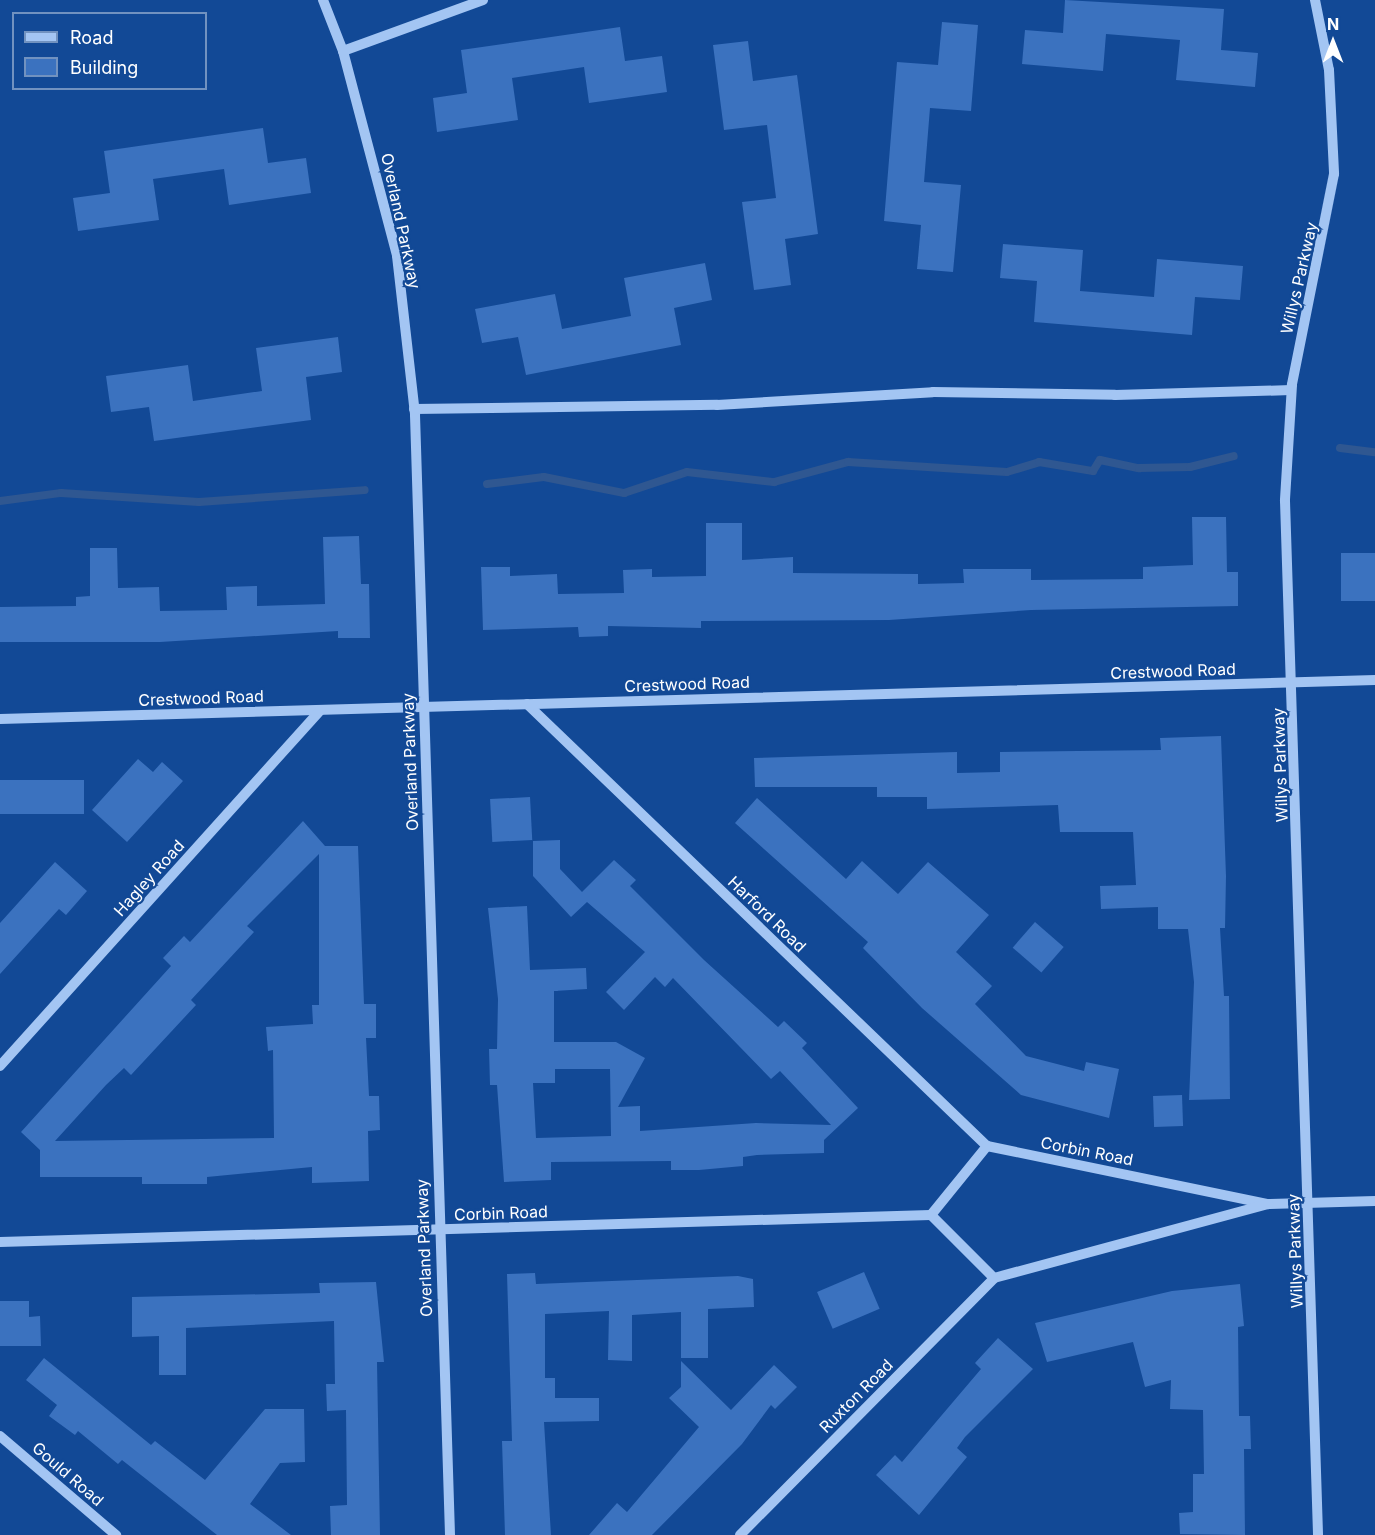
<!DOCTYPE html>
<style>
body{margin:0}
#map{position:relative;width:1375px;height:1535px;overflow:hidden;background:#124996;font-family:Inter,sans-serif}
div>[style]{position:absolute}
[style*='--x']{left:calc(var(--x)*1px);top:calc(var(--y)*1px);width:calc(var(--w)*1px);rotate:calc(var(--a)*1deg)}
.stream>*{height:8px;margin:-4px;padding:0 4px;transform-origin:4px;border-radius:4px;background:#2f5791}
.building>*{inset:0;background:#3b72bf;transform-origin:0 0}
.minor>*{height:10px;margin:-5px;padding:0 5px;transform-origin:5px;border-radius:5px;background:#a3c5f3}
span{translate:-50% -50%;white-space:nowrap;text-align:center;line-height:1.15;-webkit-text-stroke:4.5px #124996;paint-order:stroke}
.street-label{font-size:16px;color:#fff}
.legend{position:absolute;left:12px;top:12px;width:195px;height:78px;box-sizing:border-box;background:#124996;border:2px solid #7192c0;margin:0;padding:8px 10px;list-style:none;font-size:18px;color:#fff}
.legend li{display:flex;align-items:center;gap:12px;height:30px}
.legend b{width:30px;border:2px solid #7192c0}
.north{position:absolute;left:1303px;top:12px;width:60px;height:60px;-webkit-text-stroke:4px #124996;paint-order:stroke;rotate:0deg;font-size:16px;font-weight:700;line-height:24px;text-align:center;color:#fff}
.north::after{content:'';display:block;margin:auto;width:21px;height:27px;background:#fff;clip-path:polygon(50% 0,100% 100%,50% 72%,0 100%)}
</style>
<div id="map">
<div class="stream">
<i style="--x:1340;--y:448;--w:35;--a:7"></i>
<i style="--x:487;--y:484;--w:57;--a:-7"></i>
<i style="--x:544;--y:477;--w:82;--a:11.3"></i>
<i style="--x:624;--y:493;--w:66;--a:-18.4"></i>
<i style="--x:687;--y:472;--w:88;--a:6.6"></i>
<i style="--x:774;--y:482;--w:77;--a:-15.1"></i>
<i style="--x:848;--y:462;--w:159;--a:3.6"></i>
<i style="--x:1007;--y:472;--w:34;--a:-17"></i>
<i style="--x:1039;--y:462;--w:55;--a:9.5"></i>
<i style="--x:1093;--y:471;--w:13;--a:-58"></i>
<i style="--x:1100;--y:460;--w:40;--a:12"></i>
<i style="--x:1139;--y:468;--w:51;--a:-1.1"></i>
<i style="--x:1190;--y:467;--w:45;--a:-14"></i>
<i style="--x:0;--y:501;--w:62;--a:-7.5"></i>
<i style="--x:61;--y:493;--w:138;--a:3.7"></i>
<i style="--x:199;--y:502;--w:166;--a:-4.1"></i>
</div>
<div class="building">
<i style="clip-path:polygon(1065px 0,1224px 9px,1221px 50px,1258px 53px,1255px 87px,1176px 80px,1180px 40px,1106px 34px,1103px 71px,1022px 64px,1025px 30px,1063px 33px)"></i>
<i style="clip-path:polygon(942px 22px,978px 25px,971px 111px,930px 108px,924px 182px,961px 185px,953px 272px,917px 269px,921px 225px,884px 221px,897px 62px,938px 65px)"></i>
<i style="clip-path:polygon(620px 27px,625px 61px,662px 56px,667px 92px,589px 103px,584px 67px,512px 78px,518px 120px,437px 132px,433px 98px,467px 93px,461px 50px)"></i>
<i style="clip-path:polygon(748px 41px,753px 81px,797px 75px,818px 234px,785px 239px,791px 285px,754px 290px,742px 202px,776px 198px,767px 125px,724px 130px,713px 45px)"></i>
<i style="clip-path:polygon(263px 128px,268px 163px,306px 158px,311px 193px,229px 205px,224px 169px,153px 179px,159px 220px,78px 231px,73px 198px,110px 193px,104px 151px)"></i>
<i style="clip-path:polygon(1003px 244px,1083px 250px,1080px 291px,1154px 297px,1157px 259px,1243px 266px,1240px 300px,1195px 297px,1192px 335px,1034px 322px,1037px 281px,1000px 278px)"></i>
<i style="clip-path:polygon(705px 263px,712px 300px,674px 308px,681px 345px,526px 375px,518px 337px,482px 343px,475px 309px,555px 294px,562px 329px,631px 316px,624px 278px)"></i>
<i style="clip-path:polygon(338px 337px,342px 372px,306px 377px,311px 420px,154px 441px,149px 407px,111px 412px,106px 376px,188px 365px,193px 401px,262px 391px,256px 348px)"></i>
<i style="clip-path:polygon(1192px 517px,1226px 517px,1227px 572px,1238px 572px,1238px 606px,1031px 610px,889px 620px,701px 621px,701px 628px,608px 626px,608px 636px,579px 637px,578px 627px,483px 630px,481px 567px,510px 567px,510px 576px,557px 574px,558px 594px,624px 593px,623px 570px,652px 569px,652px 577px,706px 576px,706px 523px,742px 523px,742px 560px,793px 557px,793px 573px,918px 574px,918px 584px,964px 583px,963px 569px,1031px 569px,1031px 580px,1143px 579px,1143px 567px,1193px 565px)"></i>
<i style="clip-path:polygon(359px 536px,361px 584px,369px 584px,370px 638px,338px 638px,338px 631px,160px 642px,0 642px,0 607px,76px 606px,76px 597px,90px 596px,90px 548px,117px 548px,118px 588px,159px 587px,160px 611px,227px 610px,226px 587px,257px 586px,257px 606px,325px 604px,323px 537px)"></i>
<i style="left:1375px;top:553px;width:48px;height:34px;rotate:90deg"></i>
<i style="clip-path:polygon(1221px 736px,1226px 876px,1225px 928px,1220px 928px,1224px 996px,1229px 996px,1230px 1099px,1189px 1100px,1194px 982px,1188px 929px,1158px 929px,1158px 907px,1101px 909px,1100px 886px,1136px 885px,1133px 832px,1060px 832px,1058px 805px,927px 809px,927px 797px,877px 797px,877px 787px,755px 787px,754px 758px,957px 752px,957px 773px,1000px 772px,1000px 752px,1161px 750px,1160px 738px)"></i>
<i style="clip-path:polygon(138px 759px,153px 772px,162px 762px,183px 781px,127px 842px,92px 810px)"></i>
<i style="left:84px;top:780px;width:34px;height:84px;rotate:90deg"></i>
<i style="left:530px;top:797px;width:43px;height:40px;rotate:87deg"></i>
<i style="clip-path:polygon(757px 798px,846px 879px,862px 861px,898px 894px,928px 862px,989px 915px,956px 952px,992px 986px,975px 1004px,1026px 1056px,1084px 1071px,1086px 1062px,1119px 1069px,1109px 1118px,1021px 1095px,922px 1008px,863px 948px,868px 942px,735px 823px)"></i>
<i style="clip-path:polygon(evenodd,303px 821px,325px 846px,358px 846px,364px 1004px,376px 1004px,376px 1038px,366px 1038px,369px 1096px,379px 1096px,380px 1130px,368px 1131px,369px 1181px,312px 1183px,312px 1167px,207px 1177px,207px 1184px,142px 1184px,142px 1177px,40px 1177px,40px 1150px,21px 1132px,171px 966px,163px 958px,184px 936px,190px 942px,303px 821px,319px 854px,319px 1005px,312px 1005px,313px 1024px,266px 1027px,268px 1051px,273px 1050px,274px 1138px,55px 1141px,106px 1085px,124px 1068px,131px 1075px,196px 1005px,191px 1000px,254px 932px,247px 926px,319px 854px)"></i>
<i style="clip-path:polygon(evenodd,560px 840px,560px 869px,582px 892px,614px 860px,636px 880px,630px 886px,704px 960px,778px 1027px,784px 1021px,807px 1043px,802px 1048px,858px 1108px,824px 1140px,824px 1153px,757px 1155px,743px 1157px,743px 1166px,699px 1170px,671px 1170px,671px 1161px,551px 1162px,551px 1180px,504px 1182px,497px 1085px,490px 1085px,489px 1049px,497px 1049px,498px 999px,488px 908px,527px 906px,530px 970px,586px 968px,587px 989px,554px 991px,554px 1042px,616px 1042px,645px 1058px,618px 1107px,640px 1106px,640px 1131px,756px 1123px,831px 1125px,780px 1071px,771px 1079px,673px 978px,665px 987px,655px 977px,624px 1010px,606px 992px,645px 952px,587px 902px,571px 917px,533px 876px,533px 841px,560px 840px,555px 1069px,610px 1069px,611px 1136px,536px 1138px,533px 1083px,555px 1083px,555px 1069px)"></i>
<i style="clip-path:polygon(55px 862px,87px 891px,66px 915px,59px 909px,0 974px,0 923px)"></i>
<i style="left:1035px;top:922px;width:38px;height:34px;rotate:41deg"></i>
<i style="left:1182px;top:1095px;width:31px;height:29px;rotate:88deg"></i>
<i style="left:864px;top:1272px;width:40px;height:51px;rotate:67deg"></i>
<i style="clip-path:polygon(535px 1273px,536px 1284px,738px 1276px,753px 1279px,754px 1307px,708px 1309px,708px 1358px,681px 1358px,681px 1312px,632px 1315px,632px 1361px,608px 1360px,609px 1311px,545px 1314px,545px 1378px,555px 1378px,555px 1398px,599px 1398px,599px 1421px,544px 1422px,551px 1535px,505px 1535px,502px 1441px,512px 1441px,507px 1274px)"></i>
<i style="clip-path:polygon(376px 1282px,384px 1362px,377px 1362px,380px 1535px,331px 1535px,330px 1506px,347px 1505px,346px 1410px,327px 1411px,326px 1384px,335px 1384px,334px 1321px,186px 1328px,186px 1375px,159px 1375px,159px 1336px,132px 1337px,132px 1297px,320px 1293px,319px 1283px)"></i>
<i style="clip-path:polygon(1240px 1284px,1244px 1326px,1238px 1327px,1239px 1416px,1250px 1416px,1251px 1449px,1244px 1449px,1245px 1535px,1180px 1534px,1179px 1513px,1193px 1512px,1193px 1474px,1204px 1474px,1203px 1410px,1170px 1409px,1171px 1380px,1145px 1387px,1133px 1342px,1047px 1362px,1035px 1323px,1172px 1291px)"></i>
<i style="clip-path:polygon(0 1301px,29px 1301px,29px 1317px,40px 1316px,41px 1346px,0 1346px)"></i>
<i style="clip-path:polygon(998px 1338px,1033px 1369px,965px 1437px,957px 1448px,967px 1457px,919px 1515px,876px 1475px,895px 1455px,902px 1462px,981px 1369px,975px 1363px)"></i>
<i style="clip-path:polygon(44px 1358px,151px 1445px,155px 1441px,205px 1480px,265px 1409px,304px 1409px,305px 1462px,280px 1463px,250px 1504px,291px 1535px,217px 1535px,122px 1460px,118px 1464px,78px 1431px,75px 1435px,49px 1416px,57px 1405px,26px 1380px)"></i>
<i style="clip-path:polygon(681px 1361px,731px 1410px,774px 1365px,797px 1387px,775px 1409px,771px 1405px,742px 1444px,652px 1535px,589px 1535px,617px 1503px,627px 1512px,699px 1427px,669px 1398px,681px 1387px)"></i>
</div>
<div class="minor">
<i style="--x:323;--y:0;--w:55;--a:68.6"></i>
<i style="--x:343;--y:51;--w:212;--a:75.2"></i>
<i style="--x:397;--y:256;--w:160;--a:83.5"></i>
<i style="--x:415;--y:415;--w:1121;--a:88.21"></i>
<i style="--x:1315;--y:0;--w:71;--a:78.7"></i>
<i style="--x:1329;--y:70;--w:104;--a:87.2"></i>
<i style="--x:1334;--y:174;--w:215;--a:101.3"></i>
<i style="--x:1292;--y:385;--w:116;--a:93.5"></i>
<i style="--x:1285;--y:501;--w:1035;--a:88.17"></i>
<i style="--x:343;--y:51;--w:149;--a:-20"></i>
<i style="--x:414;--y:409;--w:303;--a:-0.8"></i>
<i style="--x:717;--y:405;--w:216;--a:-3.4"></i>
<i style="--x:933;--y:392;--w:182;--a:0.9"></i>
<i style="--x:1115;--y:395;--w:176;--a:-1.6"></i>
<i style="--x:527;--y:704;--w:638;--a:43.86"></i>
<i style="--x:0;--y:719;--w:1376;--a:-1.62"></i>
<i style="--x:0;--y:1066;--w:479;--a:-48"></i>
<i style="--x:987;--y:1146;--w:287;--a:11.7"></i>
<i style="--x:1268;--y:1204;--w:107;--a:-1.6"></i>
<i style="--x:931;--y:1215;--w:89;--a:-50.9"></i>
<i style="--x:0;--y:1242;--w:931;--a:-1.66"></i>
<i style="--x:931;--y:1215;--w:89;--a:45"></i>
<i style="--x:994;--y:1278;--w:284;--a:-15.1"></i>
<i style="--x:0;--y:1436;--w:153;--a:40.5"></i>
<i style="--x:740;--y:1535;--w:361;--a:-45.3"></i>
</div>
<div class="street-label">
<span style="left:401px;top:221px;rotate:78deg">Overland Parkway</span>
<span style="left:1299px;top:278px;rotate:-77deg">Willys Parkway</span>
<span style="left:1173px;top:671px;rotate:-2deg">Crestwood Road</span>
<span style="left:687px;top:684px;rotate:-2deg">Crestwood Road</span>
<span style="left:201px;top:698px;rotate:-2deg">Crestwood Road</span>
<span style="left:410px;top:762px;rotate:-92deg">Overland Parkway</span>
<span style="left:1280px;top:765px;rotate:-92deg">Willys Parkway</span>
<span style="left:149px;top:878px;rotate:-48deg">Hagley Road</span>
<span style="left:767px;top:914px;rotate:44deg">Harford Road</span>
<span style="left:1087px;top:1151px;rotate:11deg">Corbin Road</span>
<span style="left:501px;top:1213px;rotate:-2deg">Corbin Road</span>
<span style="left:424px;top:1248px;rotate:-92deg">Overland Parkway</span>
<span style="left:1295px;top:1251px;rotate:-92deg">Willys Parkway</span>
<span style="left:856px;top:1396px;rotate:-45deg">Ruxton Road</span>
<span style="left:68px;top:1474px;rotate:41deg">Gould Road</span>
</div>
<ul class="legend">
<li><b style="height:8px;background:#a3c5f3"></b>Road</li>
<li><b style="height:16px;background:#3b72bf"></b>Building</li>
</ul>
<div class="north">N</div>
</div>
